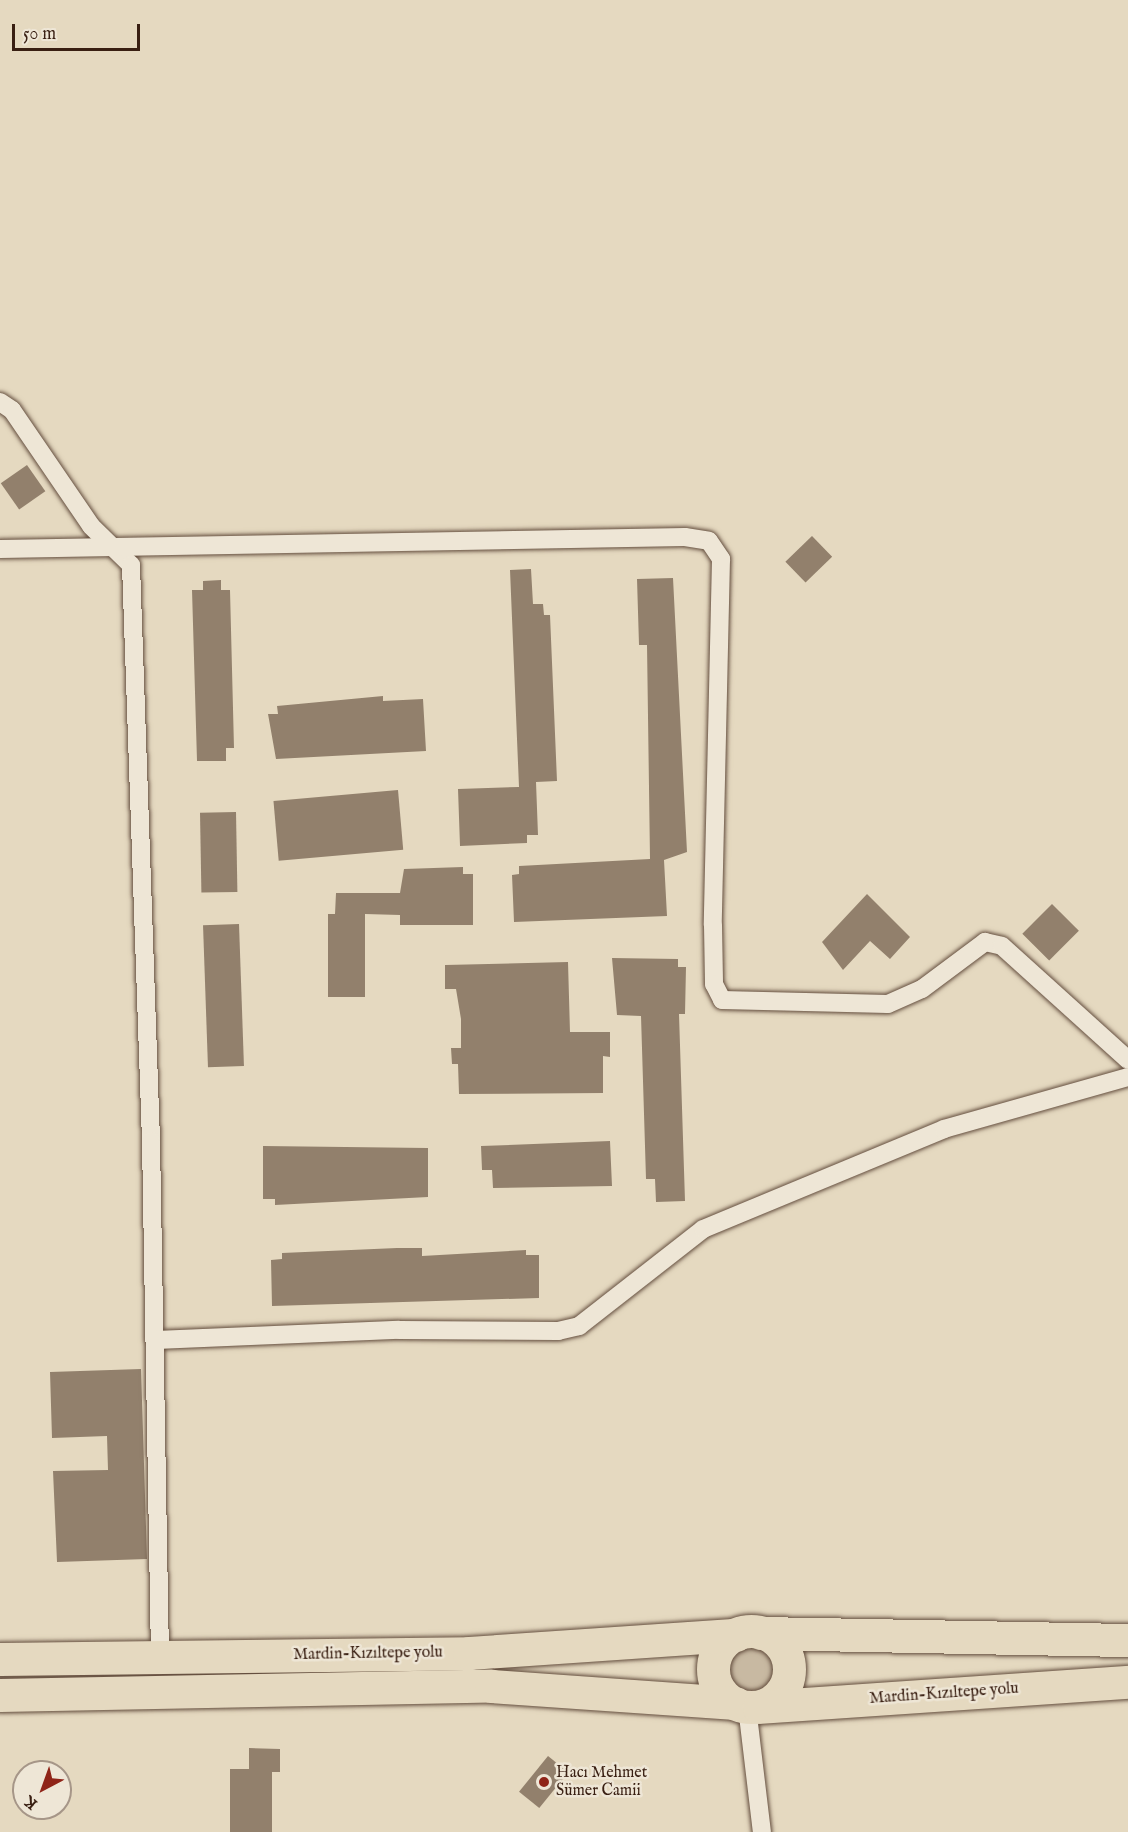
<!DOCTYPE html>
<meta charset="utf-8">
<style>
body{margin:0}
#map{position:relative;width:1128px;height:1832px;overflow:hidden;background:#e5d9c0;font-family:"IM FELL English",serif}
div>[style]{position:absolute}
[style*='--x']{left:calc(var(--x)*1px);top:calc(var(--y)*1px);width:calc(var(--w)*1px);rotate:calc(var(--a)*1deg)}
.green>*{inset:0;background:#c8b9a2}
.round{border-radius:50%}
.building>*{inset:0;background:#92806c;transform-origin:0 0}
.roads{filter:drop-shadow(0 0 2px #644e3e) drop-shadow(0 0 2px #644e3e)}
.street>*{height:18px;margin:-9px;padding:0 9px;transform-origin:9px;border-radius:9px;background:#eee6d6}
.highway>*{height:33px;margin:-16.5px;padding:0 16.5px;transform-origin:16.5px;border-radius:16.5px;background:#e5d9c0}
.highway>.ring{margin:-16.5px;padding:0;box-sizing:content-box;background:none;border:33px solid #e5d9c0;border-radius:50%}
.dots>*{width:16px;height:16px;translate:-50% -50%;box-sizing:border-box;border:3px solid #eee6d6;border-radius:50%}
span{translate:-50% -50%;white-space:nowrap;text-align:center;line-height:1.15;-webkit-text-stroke:5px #eee6d6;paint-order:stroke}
.street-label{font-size:16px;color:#391f12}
.poi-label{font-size:16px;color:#391f12}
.left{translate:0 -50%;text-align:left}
.north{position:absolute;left:12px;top:1760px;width:60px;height:60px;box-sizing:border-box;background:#eee6d6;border:2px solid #a69688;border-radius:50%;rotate:221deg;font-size:16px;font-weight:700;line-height:24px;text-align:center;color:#391f12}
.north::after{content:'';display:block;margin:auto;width:21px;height:27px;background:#8f2418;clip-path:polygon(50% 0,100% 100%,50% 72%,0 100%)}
.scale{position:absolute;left:12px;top:24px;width:128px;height:27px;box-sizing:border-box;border:3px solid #391f12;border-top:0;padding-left:8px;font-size:18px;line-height:21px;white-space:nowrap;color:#391f12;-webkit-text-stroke:4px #eee6d6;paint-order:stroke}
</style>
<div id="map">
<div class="green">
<i class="round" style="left:727px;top:1644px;width:48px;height:48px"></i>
</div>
<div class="building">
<i style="left:27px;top:465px;width:32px;height:32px;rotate:55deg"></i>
<i style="left:812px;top:536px;width:29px;height:37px;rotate:46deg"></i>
<i style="clip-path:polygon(531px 569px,533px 604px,543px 604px,544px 615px,550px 615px,557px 781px,536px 782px,538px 835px,527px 835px,527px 843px,460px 846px,458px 789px,519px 787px,510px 570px)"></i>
<i style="clip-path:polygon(673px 578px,687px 852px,664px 860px,667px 916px,514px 922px,512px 875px,519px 874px,519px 866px,650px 859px,647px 645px,639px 645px,637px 579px)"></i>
<i style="clip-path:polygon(221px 580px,221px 590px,230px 590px,234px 748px,226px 748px,226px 761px,197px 761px,192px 590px,203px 590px,203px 581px)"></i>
<i style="clip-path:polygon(383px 696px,383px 701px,423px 699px,426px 751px,276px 759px,268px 714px,278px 714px,277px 706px)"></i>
<i style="left:398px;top:790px;width:60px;height:125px;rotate:85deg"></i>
<i style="left:236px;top:812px;width:80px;height:36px;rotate:89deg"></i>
<i style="clip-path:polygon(463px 867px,463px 874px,473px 874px,473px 925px,400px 925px,400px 915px,365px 914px,365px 997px,328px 997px,328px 914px,335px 914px,336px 893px,400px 893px,404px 869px)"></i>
<i style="clip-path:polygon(867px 894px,910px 937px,890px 959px,870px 941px,843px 970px,822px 942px)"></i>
<i style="left:1052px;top:904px;width:38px;height:42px;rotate:45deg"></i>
<i style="left:239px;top:924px;width:142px;height:36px;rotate:88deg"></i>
<i style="clip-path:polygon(612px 958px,678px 959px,678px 967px,686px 967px,685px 1014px,679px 1014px,685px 1201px,656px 1202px,655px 1179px,646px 1179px,641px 1016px,617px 1015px)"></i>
<i style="clip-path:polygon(568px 962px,570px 1032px,610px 1032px,610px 1057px,603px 1056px,603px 1093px,459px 1094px,458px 1064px,452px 1064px,451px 1048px,461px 1048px,461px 1019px,456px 989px,445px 989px,445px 965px)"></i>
<i style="clip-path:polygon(610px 1141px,612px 1186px,493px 1188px,492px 1170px,482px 1170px,481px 1146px)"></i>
<i style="clip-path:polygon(263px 1146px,428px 1148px,428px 1197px,275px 1205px,275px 1199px,263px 1199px)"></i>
<i style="clip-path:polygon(397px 1248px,422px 1248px,422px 1256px,526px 1250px,526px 1255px,539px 1255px,539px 1298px,272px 1306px,271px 1260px,282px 1259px,282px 1253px)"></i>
<i style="clip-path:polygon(141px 1369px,147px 1559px,57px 1562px,53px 1471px,108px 1470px,107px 1436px,52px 1438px,50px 1372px)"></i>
<i style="clip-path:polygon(249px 1748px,280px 1749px,280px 1772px,272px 1772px,272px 1832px,230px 1832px,230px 1769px,249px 1769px)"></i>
<i style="left:548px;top:1756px;width:26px;height:46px;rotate:39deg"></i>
</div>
<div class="roads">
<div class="street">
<i style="--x:0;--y:402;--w:14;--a:34"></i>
<i style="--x:12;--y:410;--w:140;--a:55.7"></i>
<i style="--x:91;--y:526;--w:56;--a:44.3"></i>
<i style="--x:131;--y:565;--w:576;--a:88.01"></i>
<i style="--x:151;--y:1141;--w:517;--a:89"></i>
<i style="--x:0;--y:549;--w:685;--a:-1"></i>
<i style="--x:685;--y:537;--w:24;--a:9"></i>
<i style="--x:709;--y:541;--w:22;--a:56"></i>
<i style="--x:721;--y:559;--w:366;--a:91.3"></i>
<i style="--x:713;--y:925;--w:59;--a:89"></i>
<i style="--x:714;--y:984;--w:18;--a:63"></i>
<i style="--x:722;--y:1000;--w:166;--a:1.4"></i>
<i style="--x:888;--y:1004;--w:37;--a:-24"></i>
<i style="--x:922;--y:989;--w:79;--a:-36.7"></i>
<i style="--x:985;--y:942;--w:17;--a:13"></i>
<i style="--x:1002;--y:946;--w:170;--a:42.1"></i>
<i style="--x:156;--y:1340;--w:243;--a:-2.4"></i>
<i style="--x:399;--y:1330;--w:159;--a:0.4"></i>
<i style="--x:558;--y:1331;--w:22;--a:-13"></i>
<i style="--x:579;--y:1326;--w:157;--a:-38"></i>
<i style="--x:703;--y:1229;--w:261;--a:-22.5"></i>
<i style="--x:944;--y:1129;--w:191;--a:-15.8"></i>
<i style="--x:747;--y:1707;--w:126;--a:83.2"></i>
</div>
<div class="highway">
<i class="ring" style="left:713px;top:1631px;width:43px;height:43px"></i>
<i style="--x:761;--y:1633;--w:367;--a:1.1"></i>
<i style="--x:0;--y:1659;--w:469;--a:-0.7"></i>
<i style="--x:469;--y:1653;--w:268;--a:-3.9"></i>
<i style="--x:0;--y:1695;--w:491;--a:-1.1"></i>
<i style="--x:491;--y:1686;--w:245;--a:4"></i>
<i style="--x:759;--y:1707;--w:370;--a:-3.9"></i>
</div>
</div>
<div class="dots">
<i style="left:544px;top:1782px;background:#8f2418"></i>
</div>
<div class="street-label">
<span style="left:368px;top:1654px;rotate:-1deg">Mardin-Kızıltepe yolu</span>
<span style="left:944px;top:1694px;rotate:-4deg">Mardin-Kızıltepe yolu</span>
</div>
<div class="poi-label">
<span class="left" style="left:556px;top:1782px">Hacı Mehmet<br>Sümer Camii</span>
</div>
<div class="north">K</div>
<div class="scale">50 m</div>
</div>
